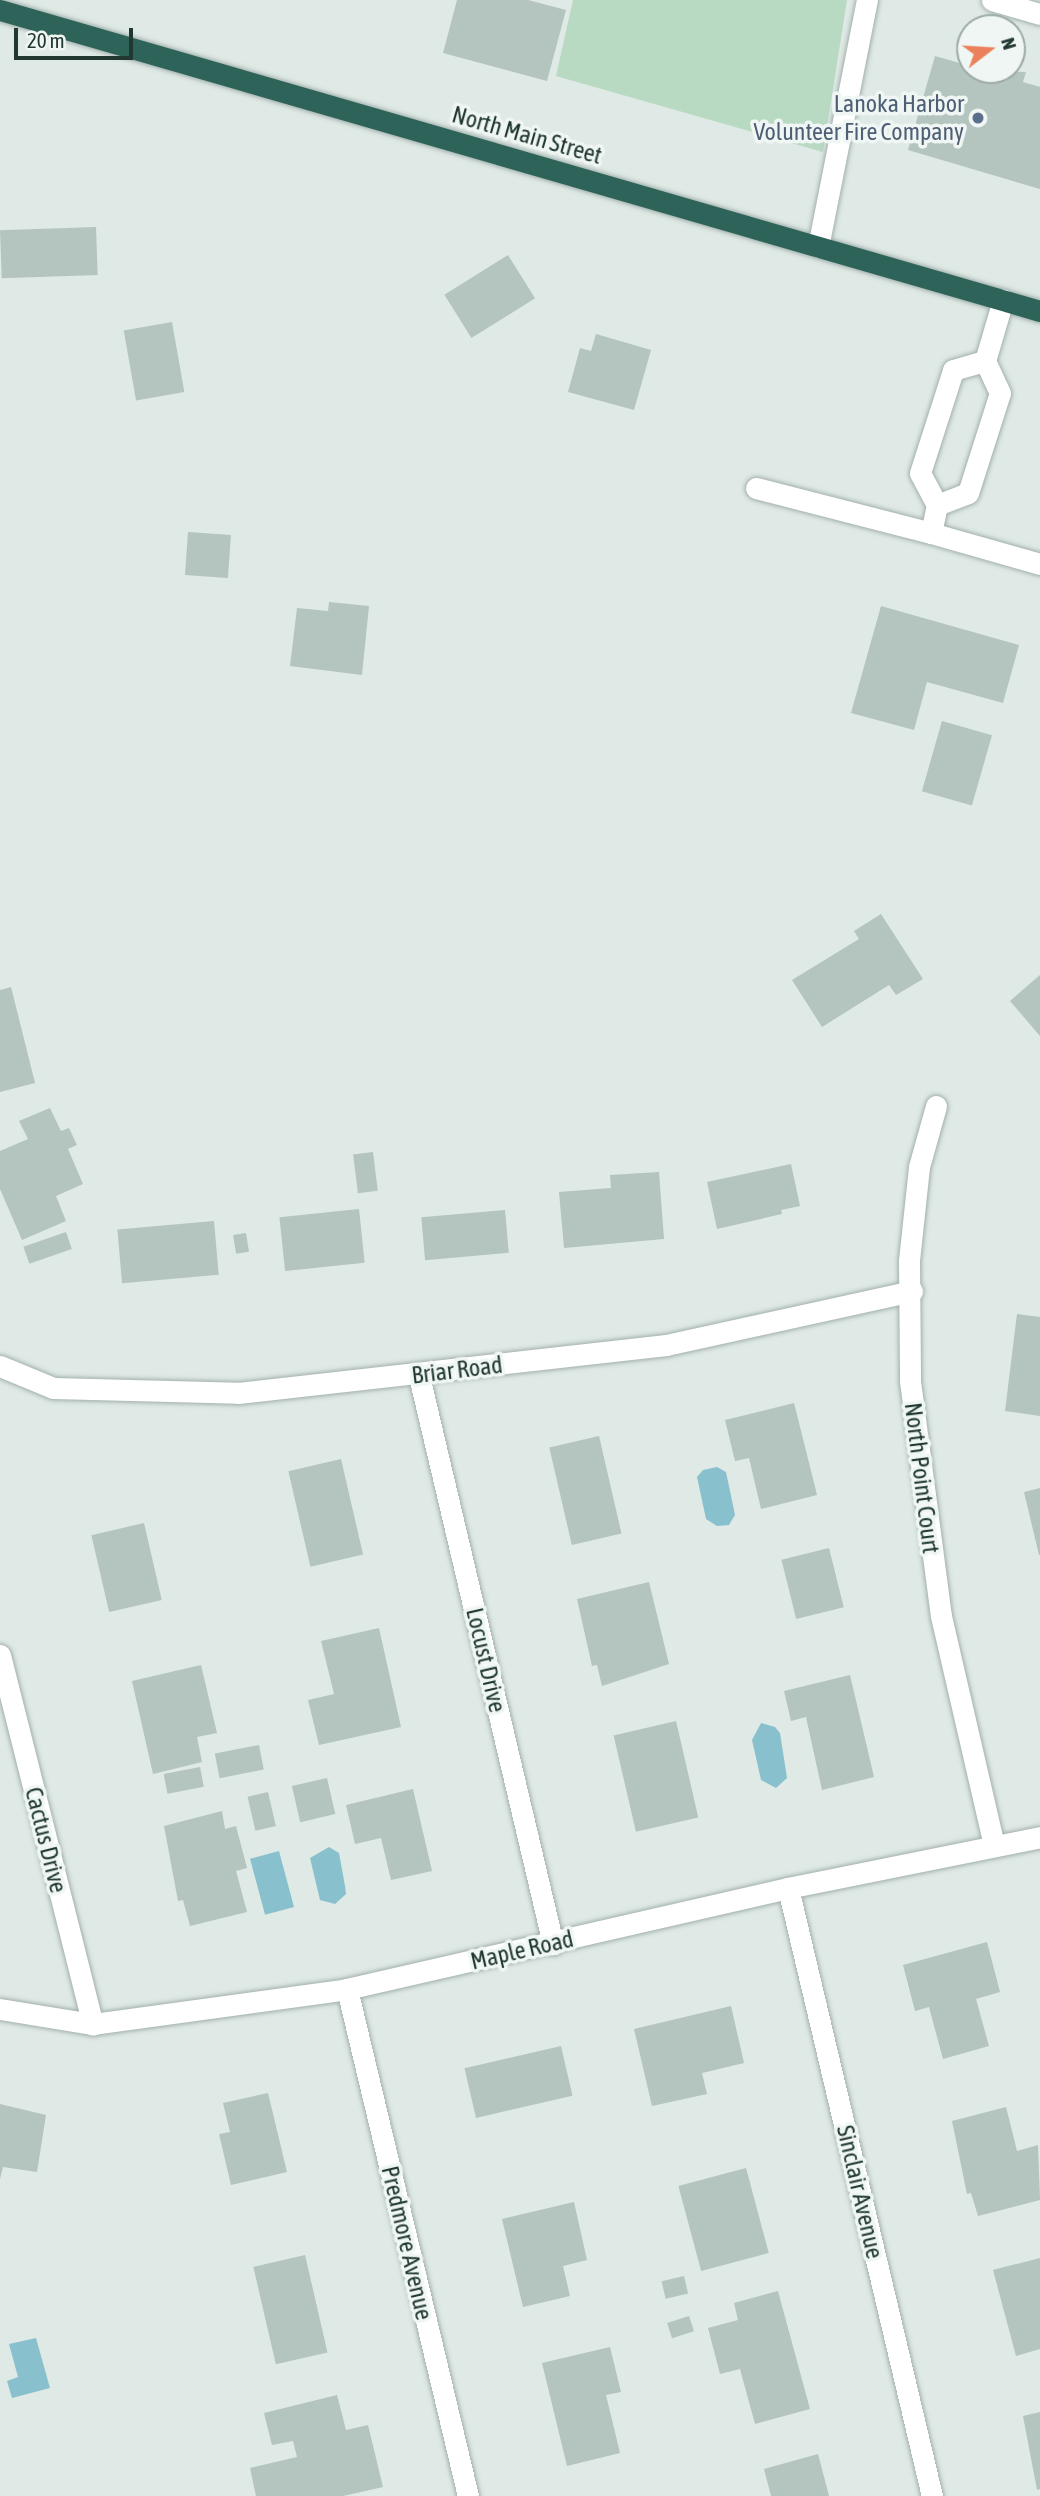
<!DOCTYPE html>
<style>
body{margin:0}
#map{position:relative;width:1040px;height:2496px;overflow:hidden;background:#dfe9e5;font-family:"Asap Condensed",sans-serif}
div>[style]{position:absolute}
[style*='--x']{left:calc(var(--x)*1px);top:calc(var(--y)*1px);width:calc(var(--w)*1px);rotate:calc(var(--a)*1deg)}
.green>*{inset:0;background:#b8dac2}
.water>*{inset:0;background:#88c1cd;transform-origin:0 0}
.building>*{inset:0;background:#b4c4be;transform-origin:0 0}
.roads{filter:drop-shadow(0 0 2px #a2b0ac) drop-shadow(0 0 2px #a2b0ac)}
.lane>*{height:21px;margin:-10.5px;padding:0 10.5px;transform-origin:10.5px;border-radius:10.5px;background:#fff}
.street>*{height:21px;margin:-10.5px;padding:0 10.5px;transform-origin:10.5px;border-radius:10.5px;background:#fff}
.highway>*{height:21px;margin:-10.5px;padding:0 10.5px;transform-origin:10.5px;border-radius:10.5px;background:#2e6359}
.dots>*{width:19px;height:19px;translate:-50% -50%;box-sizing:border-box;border:4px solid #eff6f3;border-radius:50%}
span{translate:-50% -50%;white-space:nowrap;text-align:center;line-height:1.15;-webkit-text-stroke:7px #eff6f3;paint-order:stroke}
.service-label{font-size:24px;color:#4e5e75}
.right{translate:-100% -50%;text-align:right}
.street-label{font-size:24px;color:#213832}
.north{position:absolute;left:956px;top:14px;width:70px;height:70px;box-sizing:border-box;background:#eff6f3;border:2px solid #9daaa6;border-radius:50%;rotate:73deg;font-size:19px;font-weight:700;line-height:28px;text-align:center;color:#213832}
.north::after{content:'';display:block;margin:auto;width:24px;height:32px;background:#eb815b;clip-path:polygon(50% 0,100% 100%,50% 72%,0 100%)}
.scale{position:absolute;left:14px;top:28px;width:119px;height:32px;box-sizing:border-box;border:4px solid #213832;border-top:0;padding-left:9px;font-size:21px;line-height:24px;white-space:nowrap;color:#213832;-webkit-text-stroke:5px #eff6f3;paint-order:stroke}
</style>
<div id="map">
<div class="green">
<i style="clip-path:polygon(573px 0,847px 0,823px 152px,556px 76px)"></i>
</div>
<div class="water">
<i style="clip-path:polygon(717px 1467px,726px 1472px,735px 1515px,729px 1525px,717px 1526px,706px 1519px,697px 1477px,703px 1470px)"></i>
<i style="clip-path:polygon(761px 1723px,775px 1727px,780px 1733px,787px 1778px,776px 1788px,761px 1780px,752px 1740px)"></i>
<i style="clip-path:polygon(329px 1847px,339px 1853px,345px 1886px,346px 1894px,335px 1904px,320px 1900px,310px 1858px)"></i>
<i style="left:279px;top:1851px;width:58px;height:30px;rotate:75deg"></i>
<i style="clip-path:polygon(36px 2338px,50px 2388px,12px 2398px,7px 2381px,18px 2377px,9px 2344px)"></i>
</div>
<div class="building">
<i style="clip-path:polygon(457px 0,528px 0,566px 10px,547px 81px,443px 53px)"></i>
<i style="clip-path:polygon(935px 56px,970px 66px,970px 70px,1026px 72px,1023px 82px,1040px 87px,1040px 189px,908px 150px)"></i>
<i style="left:96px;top:227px;width:48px;height:96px;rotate:88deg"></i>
<i style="left:508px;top:255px;width:51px;height:75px;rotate:58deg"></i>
<i style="left:172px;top:322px;width:71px;height:49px;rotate:80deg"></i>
<i style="clip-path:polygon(596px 334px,651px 350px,634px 410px,568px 392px,580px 348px,591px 351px)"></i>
<i style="left:188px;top:532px;width:43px;height:43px;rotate:4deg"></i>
<i style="clip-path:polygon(329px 602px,369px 606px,362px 675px,290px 666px,297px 608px,328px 611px)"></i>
<i style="clip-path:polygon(881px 606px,1019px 645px,1003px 703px,927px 682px,914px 730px,851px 713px)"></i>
<i style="left:942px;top:721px;width:52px;height:73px;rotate:16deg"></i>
<i style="clip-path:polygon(881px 914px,923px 979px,896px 995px,889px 985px,822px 1027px,792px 980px,859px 939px,854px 931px)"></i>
<i style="clip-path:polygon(1040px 975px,1040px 1036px,1010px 1001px)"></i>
<i style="clip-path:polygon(11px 987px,35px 1083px,0 1092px,0 990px)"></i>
<i style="clip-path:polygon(50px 1108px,61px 1131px,69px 1128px,77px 1145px,68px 1149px,83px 1184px,56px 1196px,66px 1221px,22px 1240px,0 1189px,0 1151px,28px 1139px,19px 1121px)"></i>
<i style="left:373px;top:1152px;width:39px;height:20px;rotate:83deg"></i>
<i style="clip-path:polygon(791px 1164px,800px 1206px,781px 1210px,782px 1214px,717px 1229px,707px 1182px)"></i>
<i style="clip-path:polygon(659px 1172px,664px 1239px,564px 1248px,559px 1192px,611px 1188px,610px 1175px)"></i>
<i style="left:359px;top:1209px;width:54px;height:80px;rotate:84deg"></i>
<i style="left:505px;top:1210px;width:43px;height:84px;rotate:85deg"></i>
<i style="left:214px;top:1221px;width:54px;height:97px;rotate:85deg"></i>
<i style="left:66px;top:1232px;width:18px;height:45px;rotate:71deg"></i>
<i style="left:246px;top:1233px;width:19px;height:13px;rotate:81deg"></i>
<i style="clip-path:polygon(1017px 1314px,1040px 1317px,1040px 1416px,1005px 1411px)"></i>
<i style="clip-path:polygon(794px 1403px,817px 1495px,761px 1509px,749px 1458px,735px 1461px,725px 1420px)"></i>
<i style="left:599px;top:1436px;width:100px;height:51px;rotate:77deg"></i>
<i style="left:341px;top:1459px;width:98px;height:54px;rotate:77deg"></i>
<i style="clip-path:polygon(1040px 1488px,1040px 1555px,1039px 1555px,1024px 1492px)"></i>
<i style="left:144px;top:1523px;width:79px;height:54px;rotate:77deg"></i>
<i style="left:829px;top:1548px;width:61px;height:49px;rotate:76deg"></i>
<i style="clip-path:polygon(649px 1582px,669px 1664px,602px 1686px,597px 1665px,592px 1666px,577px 1599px)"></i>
<i style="clip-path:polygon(379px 1628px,401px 1727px,319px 1745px,308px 1700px,334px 1694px,321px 1641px)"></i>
<i style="clip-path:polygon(201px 1665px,217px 1733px,197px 1737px,202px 1762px,153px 1774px,132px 1681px)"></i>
<i style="clip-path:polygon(850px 1675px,874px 1777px,822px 1790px,806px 1717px,791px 1721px,784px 1691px)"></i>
<i style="left:676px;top:1721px;width:99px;height:64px;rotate:77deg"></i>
<i style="left:259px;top:1745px;width:25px;height:45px;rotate:79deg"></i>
<i style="left:200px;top:1767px;width:20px;height:37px;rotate:79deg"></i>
<i style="left:327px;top:1778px;width:37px;height:36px;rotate:77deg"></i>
<i style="clip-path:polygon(413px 1789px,432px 1871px,391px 1880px,381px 1838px,355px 1844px,346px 1805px)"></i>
<i style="left:268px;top:1792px;width:35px;height:21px;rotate:77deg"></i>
<i style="clip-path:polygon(222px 1811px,225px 1829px,236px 1826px,247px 1868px,236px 1871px,247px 1912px,190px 1926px,183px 1900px,178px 1901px,164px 1826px)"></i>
<i style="clip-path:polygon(987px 1942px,1000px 1992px,976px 1999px,989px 2046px,943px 2059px,929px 2007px,915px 2011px,903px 1965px)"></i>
<i style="clip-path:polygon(731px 2006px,744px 2063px,702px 2073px,707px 2094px,652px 2106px,634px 2029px)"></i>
<i style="left:561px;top:2046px;width:51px;height:99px;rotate:77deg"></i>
<i style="clip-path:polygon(268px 2093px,287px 2172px,231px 2185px,219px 2134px,230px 2132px,223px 2103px)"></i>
<i style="clip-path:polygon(0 2104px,46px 2115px,37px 2172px,3px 2167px,0 2179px)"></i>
<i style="clip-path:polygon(1006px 2107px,1017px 2151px,1038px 2145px,1040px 2200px,978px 2216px,971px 2193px,967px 2194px,952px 2121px)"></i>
<i style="left:746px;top:2168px;width:88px;height:70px;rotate:75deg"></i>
<i style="clip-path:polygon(574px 2202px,587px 2260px,563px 2266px,570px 2296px,523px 2307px,502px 2219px)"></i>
<i style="left:305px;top:2255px;width:100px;height:53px;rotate:77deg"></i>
<i style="clip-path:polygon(1040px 2258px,1040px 2349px,1016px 2356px,993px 2270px)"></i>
<i style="left:684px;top:2276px;width:18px;height:23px;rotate:77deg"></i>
<i style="clip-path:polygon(778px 2291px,810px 2409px,755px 2424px,740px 2369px,720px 2374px,708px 2328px,738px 2320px,734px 2303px)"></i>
<i style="left:689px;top:2316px;width:16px;height:23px;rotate:72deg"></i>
<i style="clip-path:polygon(610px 2347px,621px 2392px,606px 2395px,620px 2453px,567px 2466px,542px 2363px)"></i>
<i style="clip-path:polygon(337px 2395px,346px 2430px,368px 2425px,383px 2487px,343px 2496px,256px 2496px,250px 2468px,297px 2457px,293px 2441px,272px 2445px,264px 2413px)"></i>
<i style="clip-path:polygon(1040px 2412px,1040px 2489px,1037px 2490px,1023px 2416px)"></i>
<i style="clip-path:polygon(818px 2454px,829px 2496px,771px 2496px,764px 2469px)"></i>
</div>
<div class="roads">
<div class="lane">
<i style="--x:756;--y:488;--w:181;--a:14.4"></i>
<i style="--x:931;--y:533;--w:29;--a:-78"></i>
<i style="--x:937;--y:505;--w:36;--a:-118"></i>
<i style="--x:920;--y:473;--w:108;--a:-72.2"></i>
<i style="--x:953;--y:370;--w:33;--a:-16"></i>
<i style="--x:937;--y:505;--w:33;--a:-21"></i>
<i style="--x:968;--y:493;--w:105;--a:-72.3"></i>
<i style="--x:1000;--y:393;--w:35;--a:-115"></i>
<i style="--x:985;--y:361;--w:64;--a:-73.6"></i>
<i style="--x:931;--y:533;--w:113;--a:15.9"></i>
</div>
<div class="street">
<i style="--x:992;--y:0;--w:50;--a:16.3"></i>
<i style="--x:818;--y:247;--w:252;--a:-78.8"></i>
<i style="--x:936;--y:1106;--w:63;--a:105.6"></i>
<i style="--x:919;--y:1167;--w:95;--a:96.1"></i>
<i style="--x:909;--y:1261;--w:120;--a:89.5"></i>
<i style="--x:910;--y:1381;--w:237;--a:82.5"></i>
<i style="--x:941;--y:1616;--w:236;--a:77"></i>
<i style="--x:0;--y:1366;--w:57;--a:22.5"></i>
<i style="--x:53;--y:1388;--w:185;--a:1.5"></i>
<i style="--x:238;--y:1393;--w:431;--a:-6.4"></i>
<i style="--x:666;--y:1345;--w:252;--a:-12.4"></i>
<i style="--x:419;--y:1376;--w:584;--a:76.73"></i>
<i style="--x:0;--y:1655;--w:381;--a:75.9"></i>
<i style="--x:788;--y:1888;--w:625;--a:76.68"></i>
<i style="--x:347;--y:1989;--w:521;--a:76.58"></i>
<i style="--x:0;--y:2009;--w:94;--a:9.2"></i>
<i style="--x:93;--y:2024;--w:256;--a:-7.8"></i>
<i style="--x:347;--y:1989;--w:452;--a:-12.9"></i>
<i style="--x:788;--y:1888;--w:257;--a:-11.4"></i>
</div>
<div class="highway">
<i style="--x:0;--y:10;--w:1083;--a:16.14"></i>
</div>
</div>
<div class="dots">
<i style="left:978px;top:118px;background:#5c6f8a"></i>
</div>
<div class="service-label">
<span class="right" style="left:964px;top:118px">Lanoka Harbor<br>Volunteer Fire Company</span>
</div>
<div class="street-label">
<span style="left:527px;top:135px;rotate:16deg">North Main Street</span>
<span style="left:457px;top:1370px;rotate:-7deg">Briar Road</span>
<span style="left:922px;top:1478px;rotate:83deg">North Point Court</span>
<span style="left:486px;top:1660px;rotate:77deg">Locust Drive</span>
<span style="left:46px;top:1840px;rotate:76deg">Cactus Drive</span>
<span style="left:522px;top:1950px;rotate:-13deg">Maple Road</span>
<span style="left:860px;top:2192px;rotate:77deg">Sinclair Avenue</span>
<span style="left:407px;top:2243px;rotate:77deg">Predmore Avenue</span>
</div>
<div class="north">N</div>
<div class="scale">20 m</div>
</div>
